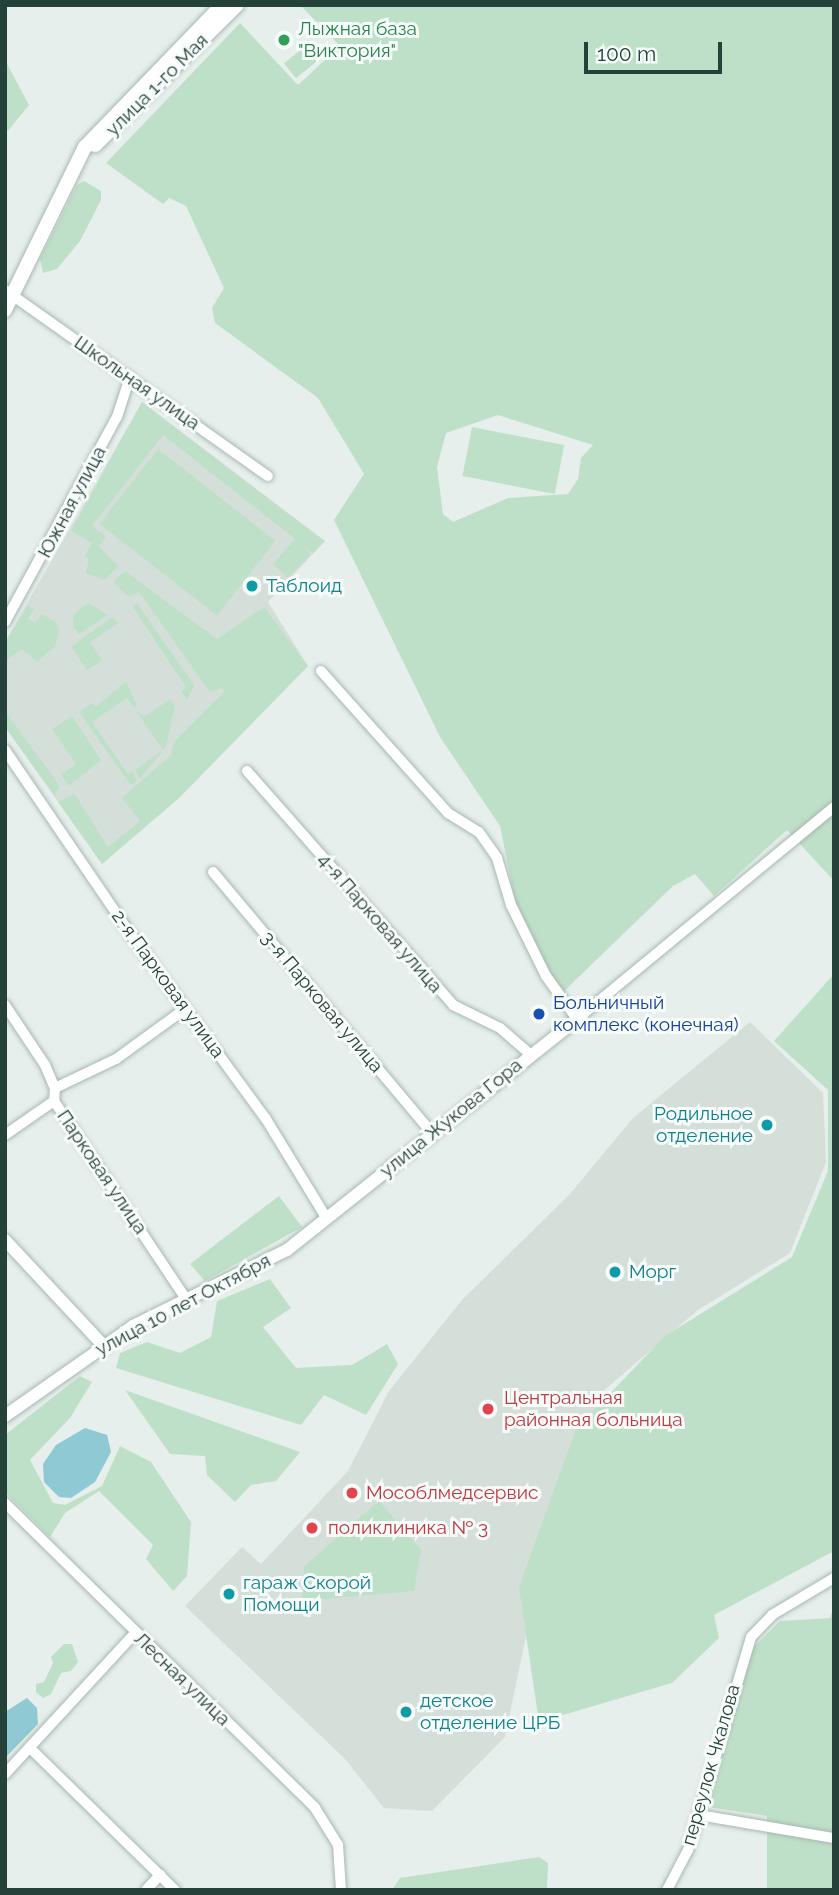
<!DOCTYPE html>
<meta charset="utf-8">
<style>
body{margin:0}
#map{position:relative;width:839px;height:1895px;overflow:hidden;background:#e6efeb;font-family:Raleway,sans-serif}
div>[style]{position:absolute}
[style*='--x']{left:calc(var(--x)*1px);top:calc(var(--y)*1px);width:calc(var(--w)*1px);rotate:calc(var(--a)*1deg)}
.built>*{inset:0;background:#d4dfda}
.green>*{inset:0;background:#bfe0c8;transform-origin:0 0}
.water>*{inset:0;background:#8ec9d4}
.roads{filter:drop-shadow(0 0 2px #a8b8b2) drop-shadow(0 0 2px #a8b8b2)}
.minor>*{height:10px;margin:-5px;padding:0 5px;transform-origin:5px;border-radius:5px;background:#fff}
.tertiary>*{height:12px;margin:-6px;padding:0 6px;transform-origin:6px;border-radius:6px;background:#fff}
.secondary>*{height:14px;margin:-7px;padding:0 7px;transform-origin:7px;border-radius:7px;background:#fff}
.dots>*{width:19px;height:19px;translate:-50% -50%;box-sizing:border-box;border:4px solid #f7fbf9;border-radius:50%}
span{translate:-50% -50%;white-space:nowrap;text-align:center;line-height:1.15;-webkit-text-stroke:6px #f7fbf9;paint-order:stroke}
.leisure-label{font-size:19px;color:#27864d}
.left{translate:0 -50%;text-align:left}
.street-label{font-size:19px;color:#24423a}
.culture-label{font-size:19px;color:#0d838f}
.right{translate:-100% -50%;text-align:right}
.transit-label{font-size:19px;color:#164399}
.health-label{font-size:19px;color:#be3a42}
.frame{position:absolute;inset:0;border:7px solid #24423a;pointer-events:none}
.scale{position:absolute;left:584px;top:42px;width:138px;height:32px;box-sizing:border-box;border:4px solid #24423a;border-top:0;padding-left:9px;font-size:21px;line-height:24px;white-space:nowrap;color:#24423a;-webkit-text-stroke:5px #f7fbf9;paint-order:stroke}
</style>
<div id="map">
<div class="built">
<i style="clip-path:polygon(142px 402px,325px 541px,268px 602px,308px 666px,179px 798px,102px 864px,5px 727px,5px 642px)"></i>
<i style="clip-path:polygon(750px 1022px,823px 1093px,826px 1162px,790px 1253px,698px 1310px,602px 1392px,532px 1607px,505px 1737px,432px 1811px,384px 1808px,345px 1759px,185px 1606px,242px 1547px,261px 1564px,348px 1471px,389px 1391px,462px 1300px,570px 1194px,633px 1118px)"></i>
</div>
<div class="green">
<i style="clip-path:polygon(evenodd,300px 5px,834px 5px,834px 881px,787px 830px,714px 896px,695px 874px,673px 886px,560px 995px,515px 900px,500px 826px,440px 737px,334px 520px,364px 474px,318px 398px,215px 323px,212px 308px,224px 288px,186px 206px,169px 198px,163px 204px,106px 163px,240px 23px,298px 85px,340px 46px,300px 5px,498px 415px,593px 445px,581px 458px,578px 479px,568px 494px,508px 498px,453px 522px,443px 514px,437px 467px,446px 433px,498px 415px)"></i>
<i style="left:308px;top:44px;width:19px;height:31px;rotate:51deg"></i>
<i style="clip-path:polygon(5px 60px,29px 105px,8px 131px,5px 131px)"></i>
<i style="clip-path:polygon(84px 181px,101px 191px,101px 200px,80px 241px,57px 269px,43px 273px,40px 259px,77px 185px)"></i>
<i style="clip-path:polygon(142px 402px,278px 506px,325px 541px,313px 553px,304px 547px,311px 554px,288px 578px,273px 564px,295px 539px,163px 435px,92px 526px,106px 537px,99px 546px,118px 566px,104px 580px,86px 573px,89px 559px,85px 556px,92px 543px,71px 531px)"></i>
<i style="left:472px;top:427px;width:94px;height:50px;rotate:11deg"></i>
<i style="left:158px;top:449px;width:149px;height:95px;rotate:38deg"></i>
<i style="clip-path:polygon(125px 571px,217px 639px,264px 607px,308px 666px,179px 798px,102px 864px,58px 802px,75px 794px,108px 847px,140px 821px,122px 798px,171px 755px,174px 742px,225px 691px,222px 688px,210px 692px,139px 592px,129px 597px,113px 582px)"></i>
<i style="clip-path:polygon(88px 603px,108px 615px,79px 634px,73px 627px,73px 615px)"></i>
<i style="clip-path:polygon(137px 603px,194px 685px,187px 700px,181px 691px,186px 687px,132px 606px)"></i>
<i style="clip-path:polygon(28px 606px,34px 609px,28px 619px,35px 623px,42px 614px,55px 622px,59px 631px,55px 646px,37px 662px,22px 649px,5px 661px,5px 642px)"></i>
<i style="clip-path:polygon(112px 617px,119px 623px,90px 642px,102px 660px,87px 670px,71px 647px)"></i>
<i style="clip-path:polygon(126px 681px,137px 706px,134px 708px,127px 698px,92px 722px,128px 774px,132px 771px,137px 781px,131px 785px,79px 712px,92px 703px,96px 707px)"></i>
<i style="clip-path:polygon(170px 699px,175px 706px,166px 746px,140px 779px,135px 770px,163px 750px,137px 712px,145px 716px)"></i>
<i style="clip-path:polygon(5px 711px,60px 786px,54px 795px,5px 727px)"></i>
<i style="clip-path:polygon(72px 716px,101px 760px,69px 786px,61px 774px,76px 764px,52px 729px)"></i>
<i style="clip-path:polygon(834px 974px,834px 1551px,714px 1615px,719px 1638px,672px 1683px,539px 1722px,519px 1587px,576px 1429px,665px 1336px,792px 1257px,828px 1171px,828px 1090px,774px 1041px)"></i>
<i style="clip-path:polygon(279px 1196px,302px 1227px,205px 1281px,190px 1264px)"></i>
<i style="clip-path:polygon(270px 1279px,291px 1308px,263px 1327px,296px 1368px,352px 1365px,387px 1344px,398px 1364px,366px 1415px,324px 1395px,301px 1425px,116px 1368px,120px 1353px,147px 1342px,180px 1353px,211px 1337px,217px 1301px)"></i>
<i style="clip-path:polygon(80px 1376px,92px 1382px,70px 1418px,30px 1460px,53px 1503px,65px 1505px,102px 1486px,120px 1446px,151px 1462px,191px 1522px,187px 1576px,173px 1591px,146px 1559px,153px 1545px,99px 1491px,65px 1513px,50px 1537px,5px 1492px,5px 1435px)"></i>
<i style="clip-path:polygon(125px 1390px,300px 1452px,276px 1481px,251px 1485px,235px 1502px,207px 1475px,205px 1456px,170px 1454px)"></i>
<i style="clip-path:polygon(379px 1501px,421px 1550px,414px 1591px,302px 1601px,304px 1566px)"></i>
<i style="clip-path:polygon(834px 1605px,834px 1890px,767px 1890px,767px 1816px,708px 1807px,752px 1649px,780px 1621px,830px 1618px)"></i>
<i style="clip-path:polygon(64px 1644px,72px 1644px,78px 1662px,71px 1671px,61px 1673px,51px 1694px,43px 1698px,36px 1692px,36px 1684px,44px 1682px,53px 1663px,51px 1657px)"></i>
<i style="clip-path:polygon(539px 1857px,548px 1863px,547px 1890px,392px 1890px,400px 1878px)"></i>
</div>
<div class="water">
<i style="clip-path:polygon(85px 1428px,107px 1435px,111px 1452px,95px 1482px,71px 1498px,59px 1497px,44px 1482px,43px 1464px,56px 1445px)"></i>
<i style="clip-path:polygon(27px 1698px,37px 1708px,38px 1724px,5px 1758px,5px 1712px)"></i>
</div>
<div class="roads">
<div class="minor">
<i style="--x:5;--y:290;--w:322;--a:35.3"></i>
<i style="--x:5;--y:622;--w:234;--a:-61.4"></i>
<i style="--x:117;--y:417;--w:42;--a:-72"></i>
<i style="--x:321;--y:671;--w:191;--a:48.2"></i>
<i style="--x:448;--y:813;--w:36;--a:32"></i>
<i style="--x:479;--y:832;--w:32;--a:55"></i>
<i style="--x:497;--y:858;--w:49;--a:73.4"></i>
<i style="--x:511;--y:905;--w:79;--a:63.8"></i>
<i style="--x:546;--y:976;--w:53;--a:54.2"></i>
<i style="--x:577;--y:1019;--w:333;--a:-39.5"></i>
<i style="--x:5;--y:750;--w:225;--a:55.7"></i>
<i style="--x:132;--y:936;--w:227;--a:53.8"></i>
<i style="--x:266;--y:1119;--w:117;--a:58.6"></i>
<i style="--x:247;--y:771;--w:312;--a:48.6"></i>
<i style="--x:453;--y:1005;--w:52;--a:26.1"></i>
<i style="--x:500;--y:1028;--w:40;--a:41"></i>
<i style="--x:213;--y:872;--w:339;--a:50"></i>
<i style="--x:5;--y:1005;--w:72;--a:56.3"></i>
<i style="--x:45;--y:1065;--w:25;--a:67"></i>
<i style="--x:55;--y:1088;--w:13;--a:94"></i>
<i style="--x:54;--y:1101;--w:238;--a:56.3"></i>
<i style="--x:55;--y:1088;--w:68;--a:-25.4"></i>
<i style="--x:116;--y:1059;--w:85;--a:-35.9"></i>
<i style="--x:5;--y:1135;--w:60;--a:-34.8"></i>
<i style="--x:5;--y:1503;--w:435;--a:44.5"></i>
<i style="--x:315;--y:1808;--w:44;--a:58.1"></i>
<i style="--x:338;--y:1845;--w:45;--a:86.2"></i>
<i style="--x:31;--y:1749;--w:202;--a:44.4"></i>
<i style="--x:5;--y:1774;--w:192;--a:-47.3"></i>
<i style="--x:699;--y:1815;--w:137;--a:9.7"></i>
<i style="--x:146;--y:1890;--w:21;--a:-47"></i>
<i style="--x:667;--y:1890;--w:45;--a:-62.3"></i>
<i style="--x:688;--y:1850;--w:222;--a:-73.5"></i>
<i style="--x:751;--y:1637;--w:30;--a:-46"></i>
<i style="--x:772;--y:1615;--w:72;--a:-30.8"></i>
</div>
<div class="tertiary">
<i style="--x:5;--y:1240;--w:144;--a:47"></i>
<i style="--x:5;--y:1416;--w:156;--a:-35.1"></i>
<i style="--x:133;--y:1326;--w:172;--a:-26.3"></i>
<i style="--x:287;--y:1250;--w:371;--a:-38.5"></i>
</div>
<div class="secondary">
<i style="--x:95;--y:145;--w:199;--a:-44.6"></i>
<i style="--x:5;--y:310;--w:182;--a:-63.9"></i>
<i style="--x:85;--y:147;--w:197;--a:-46"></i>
</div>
</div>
<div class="dots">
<i style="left:284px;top:40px;background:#2e9e5b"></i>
<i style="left:252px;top:586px;background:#0f9aa8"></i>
<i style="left:539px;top:1014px;background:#1a4fb4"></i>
<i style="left:767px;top:1125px;background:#0f9aa8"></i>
<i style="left:615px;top:1272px;background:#0f9aa8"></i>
<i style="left:488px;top:1409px;background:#e0444e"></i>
<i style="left:352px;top:1493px;background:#e0444e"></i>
<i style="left:312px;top:1528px;background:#e0444e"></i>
<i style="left:229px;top:1594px;background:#0f9aa8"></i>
<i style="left:406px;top:1712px;background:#0f9aa8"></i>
</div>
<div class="leisure-label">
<span class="left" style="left:298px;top:40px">Лыжная база<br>"Виктория"</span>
</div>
<div class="street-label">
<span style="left:157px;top:85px;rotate:-45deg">улица 1-го Мая</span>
<span style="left:137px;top:383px;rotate:35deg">Школьная улица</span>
<span style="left:72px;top:502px;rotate:-62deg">Южная улица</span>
<span style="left:380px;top:923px;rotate:49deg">4-я Парковая улица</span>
<span style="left:168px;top:984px;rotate:54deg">2-я Парковая улица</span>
<span style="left:322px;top:1002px;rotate:50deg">3-я Парковая улица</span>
<span style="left:451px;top:1118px;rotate:-39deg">улица Жукова Гора</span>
<span style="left:102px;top:1172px;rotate:56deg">Парковая улица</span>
<span style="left:183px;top:1305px;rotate:-28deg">улица 10 лет Октября</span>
<span style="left:182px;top:1679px;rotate:44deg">Лесная улица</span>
<span style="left:711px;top:1765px;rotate:-74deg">переулок Чкалова</span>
</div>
<div class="culture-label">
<span class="left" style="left:266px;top:586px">Таблоид</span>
<span class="right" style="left:753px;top:1125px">Родильное<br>отделение</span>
<span class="left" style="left:629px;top:1272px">Морг</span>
<span class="left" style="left:243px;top:1594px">гараж Скорой<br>Помощи</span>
<span class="left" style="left:420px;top:1712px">детское<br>отделение ЦРБ</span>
</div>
<div class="transit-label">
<span class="left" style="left:553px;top:1014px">Больничный<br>комплекс (конечная)</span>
</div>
<div class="health-label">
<span class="left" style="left:504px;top:1409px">Центральная<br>районная больница</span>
<span class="left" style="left:366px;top:1493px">Мособлмедсервис</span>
<span class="left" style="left:328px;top:1528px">поликлиника № 3</span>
</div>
<div class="frame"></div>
<div class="scale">100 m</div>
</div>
